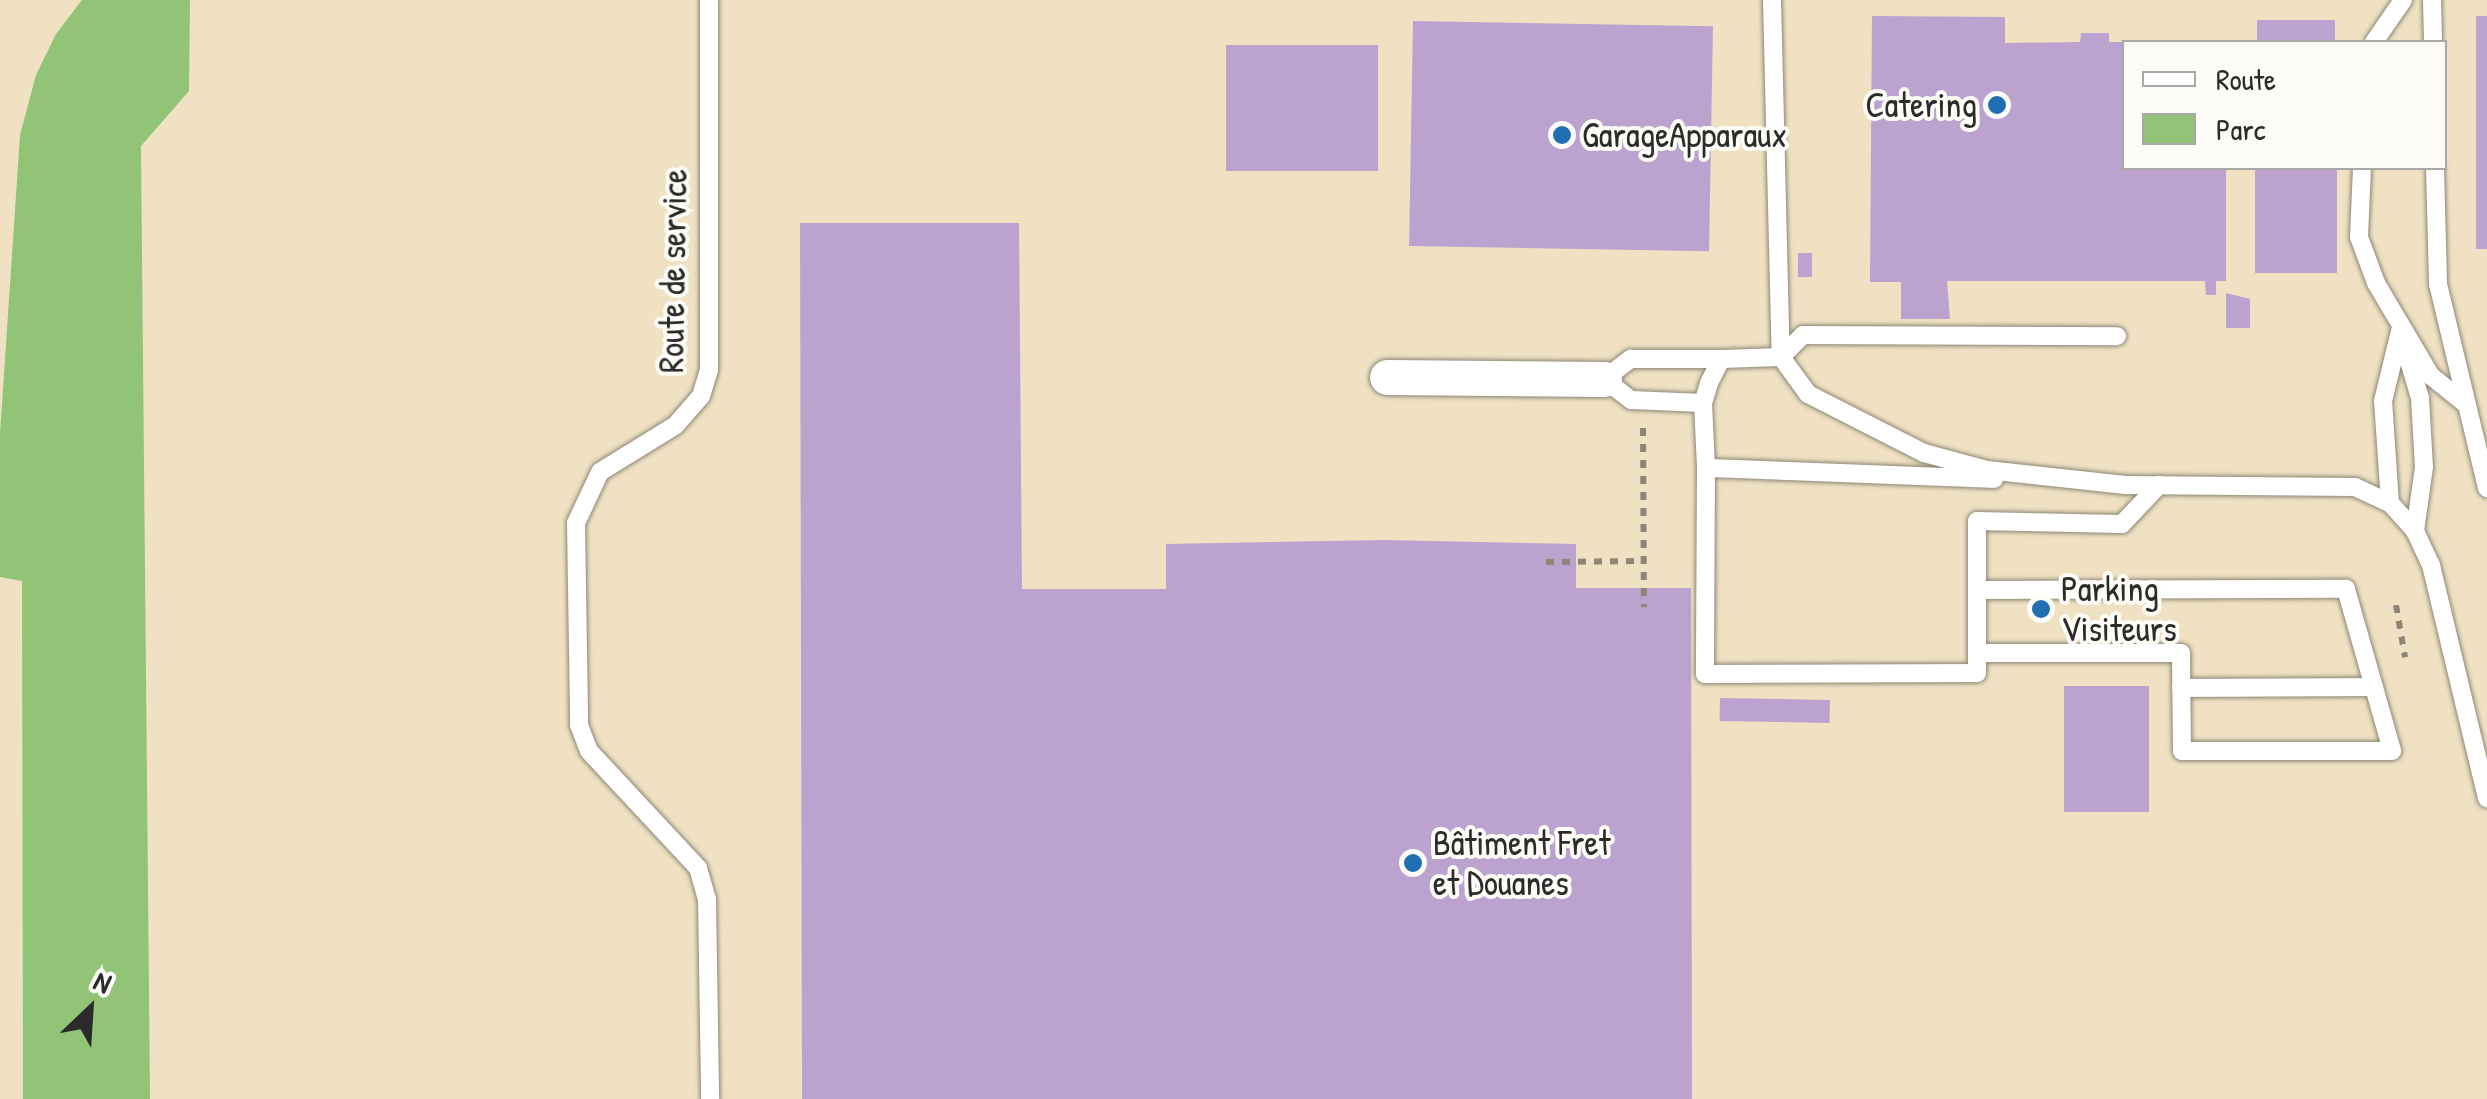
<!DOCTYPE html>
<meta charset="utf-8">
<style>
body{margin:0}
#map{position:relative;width:2487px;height:1099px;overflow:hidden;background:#efe1c2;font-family:"Patrick Hand",sans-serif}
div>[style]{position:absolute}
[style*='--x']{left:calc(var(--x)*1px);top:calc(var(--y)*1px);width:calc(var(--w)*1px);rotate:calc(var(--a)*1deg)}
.green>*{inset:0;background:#91c476}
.building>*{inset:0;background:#bba2cf;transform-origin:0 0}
.path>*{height:6px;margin-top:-3px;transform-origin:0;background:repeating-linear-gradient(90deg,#8d8676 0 8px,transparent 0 16px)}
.roads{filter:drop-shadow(0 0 2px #8d8676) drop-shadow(0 0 2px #8d8676)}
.lane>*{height:18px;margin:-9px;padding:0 9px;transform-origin:9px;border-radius:9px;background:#fff}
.street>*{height:35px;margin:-17.5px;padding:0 17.5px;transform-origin:17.5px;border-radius:17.5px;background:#fff}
.dots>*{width:28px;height:28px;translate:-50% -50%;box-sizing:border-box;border:5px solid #fdfcf7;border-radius:50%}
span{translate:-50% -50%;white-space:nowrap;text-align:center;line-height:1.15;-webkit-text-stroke:8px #fdfcf7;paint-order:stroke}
.poi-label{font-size:35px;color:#2b2b2b}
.right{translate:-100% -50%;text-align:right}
.left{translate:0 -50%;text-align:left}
.street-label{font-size:35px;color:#2b2b2b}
.legend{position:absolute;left:2122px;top:40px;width:325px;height:130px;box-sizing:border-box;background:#fdfcf7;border:2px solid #a9a8a5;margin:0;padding:12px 18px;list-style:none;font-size:30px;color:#2b2b2b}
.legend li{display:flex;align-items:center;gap:20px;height:50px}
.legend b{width:50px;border:2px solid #a9a8a5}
.north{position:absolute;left:40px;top:959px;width:100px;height:100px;-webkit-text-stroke:8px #fdfcf7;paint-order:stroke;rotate:25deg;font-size:28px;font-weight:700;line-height:40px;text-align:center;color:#2b2b2b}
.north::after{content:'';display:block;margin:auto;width:35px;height:45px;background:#2b2b2b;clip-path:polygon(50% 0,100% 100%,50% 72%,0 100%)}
</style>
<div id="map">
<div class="green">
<i style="clip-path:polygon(82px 0,190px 0,189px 91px,141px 146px,150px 1099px,23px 1099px,22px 581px,0 577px,0 434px,20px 135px,36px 75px,56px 34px)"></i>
</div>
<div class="building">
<i style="clip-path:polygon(1872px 16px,2005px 17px,2005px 43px,2080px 42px,2081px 33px,2109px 33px,2109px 42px,2124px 42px,2124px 168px,2226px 168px,2226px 281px,2216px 281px,2216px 295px,2206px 295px,2205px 281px,1947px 281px,1950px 319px,1901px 319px,1901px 282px,1870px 282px)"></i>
<i style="left:2476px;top:16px;width:11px;height:233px"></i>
<i style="left:2257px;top:20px;width:78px;height:22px"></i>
<i style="left:1413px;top:21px;width:300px;height:225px;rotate:1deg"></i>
<i style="left:1378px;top:45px;width:126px;height:152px;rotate:90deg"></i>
<i style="left:2255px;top:168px;width:82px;height:105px"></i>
<i style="clip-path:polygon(800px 223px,1019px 223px,1022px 589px,1166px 589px,1166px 544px,1385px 540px,1576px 544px,1576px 588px,1691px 588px,1692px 1099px,802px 1099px)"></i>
<i style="left:1798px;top:253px;width:14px;height:24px"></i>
<i style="clip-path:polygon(2226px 293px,2250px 299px,2250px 328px,2226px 328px)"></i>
<i style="left:2064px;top:686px;width:85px;height:126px"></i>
<i style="left:1720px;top:698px;width:110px;height:23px;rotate:1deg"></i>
</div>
<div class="path">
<i style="--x:1643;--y:428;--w:179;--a:89.7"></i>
<i style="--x:1546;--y:562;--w:98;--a:-0.6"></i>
<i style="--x:2396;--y:605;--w:53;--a:80.2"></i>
</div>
<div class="roads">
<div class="lane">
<i style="--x:709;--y:0;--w:370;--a:90"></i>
<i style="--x:709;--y:370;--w:27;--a:107"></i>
<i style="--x:701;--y:396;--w:38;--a:131"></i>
<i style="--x:676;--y:425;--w:89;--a:148.3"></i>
<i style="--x:600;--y:472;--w:56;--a:115.2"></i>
<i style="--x:576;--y:523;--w:202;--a:89.1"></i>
<i style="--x:579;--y:725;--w:28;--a:69"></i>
<i style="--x:589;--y:751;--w:160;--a:47"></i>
<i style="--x:698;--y:868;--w:32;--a:74"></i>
<i style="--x:707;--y:899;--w:200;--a:89.1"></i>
<i style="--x:1772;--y:0;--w:357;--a:88.6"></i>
<i style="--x:1781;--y:357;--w:46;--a:53.9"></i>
<i style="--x:1808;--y:394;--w:130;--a:27"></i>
<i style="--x:1924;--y:453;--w:65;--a:15.1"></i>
<i style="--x:1987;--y:470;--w:139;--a:6.2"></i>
<i style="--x:2125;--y:485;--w:230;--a:0.5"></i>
<i style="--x:2355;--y:487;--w:38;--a:25"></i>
<i style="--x:2390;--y:503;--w:38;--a:48"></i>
<i style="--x:2415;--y:531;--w:38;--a:65"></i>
<i style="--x:2431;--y:565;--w:240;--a:76.5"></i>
<i style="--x:2432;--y:0;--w:42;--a:88.6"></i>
<i style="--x:2374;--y:42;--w:51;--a:-55.4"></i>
<i style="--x:2362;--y:168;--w:69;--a:92.5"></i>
<i style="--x:2359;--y:237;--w:49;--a:69.7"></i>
<i style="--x:2376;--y:283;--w:108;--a:59.4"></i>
<i style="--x:2431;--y:376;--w:45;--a:38.7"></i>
<i style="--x:2435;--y:168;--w:116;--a:88.5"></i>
<i style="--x:2438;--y:284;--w:210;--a:76.5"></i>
<i style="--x:2404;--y:344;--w:56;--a:73.5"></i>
<i style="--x:2420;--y:398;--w:69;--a:86.7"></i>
<i style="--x:2424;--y:467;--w:65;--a:98"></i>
<i style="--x:1703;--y:403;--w:72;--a:-177.6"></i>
<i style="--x:1631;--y:400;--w:34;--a:-142"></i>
<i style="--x:1604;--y:379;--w:34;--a:-37"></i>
<i style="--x:1631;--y:359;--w:90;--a:0"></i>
<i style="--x:1706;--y:468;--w:206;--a:90.3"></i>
<i style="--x:1705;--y:674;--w:272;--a:-0.2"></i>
<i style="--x:1977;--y:673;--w:152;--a:-90"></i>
<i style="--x:1977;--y:521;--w:145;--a:1.2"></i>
<i style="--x:2122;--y:524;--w:54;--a:-46.5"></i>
<i style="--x:1994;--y:479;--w:288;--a:-177.8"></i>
<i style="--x:1706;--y:468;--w:65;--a:-92.6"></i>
<i style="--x:1703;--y:403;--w:21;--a:-73"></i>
<i style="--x:1709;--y:383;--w:27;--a:-63"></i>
<i style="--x:1721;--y:359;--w:60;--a:-1.9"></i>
<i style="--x:1781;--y:357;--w:31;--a:-45"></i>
<i style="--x:1803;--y:335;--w:314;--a:0.2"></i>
<i style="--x:2390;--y:503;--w:102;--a:-93.9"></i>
<i style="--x:2383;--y:401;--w:72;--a:-76.3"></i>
<i style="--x:1977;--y:590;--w:369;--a:-0.2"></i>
<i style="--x:2346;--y:589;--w:168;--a:74.1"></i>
<i style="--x:2392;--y:751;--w:210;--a:180"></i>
<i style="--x:2182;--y:751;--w:98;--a:-90.6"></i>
<i style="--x:2181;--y:653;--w:204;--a:180"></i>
<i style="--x:2181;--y:688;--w:193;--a:-0.3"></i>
</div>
<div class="street">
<i style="--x:1387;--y:377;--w:217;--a:0.5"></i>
</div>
</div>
<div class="dots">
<i style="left:1997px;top:105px;background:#1f6fb2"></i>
<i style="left:1562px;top:135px;background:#1f6fb2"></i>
<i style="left:2041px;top:609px;background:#1f6fb2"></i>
<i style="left:1413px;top:863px;background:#1f6fb2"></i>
</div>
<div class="poi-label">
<span class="right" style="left:1977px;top:105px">Catering</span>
<span class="left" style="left:1582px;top:135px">GarageApparaux</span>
<span class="left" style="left:2061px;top:609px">Parking<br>Visiteurs</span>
<span class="left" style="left:1433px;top:863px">Bâtiment Fret<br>et Douanes</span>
</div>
<div class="street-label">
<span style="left:673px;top:271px;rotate:-89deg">Route de service</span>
</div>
<ul class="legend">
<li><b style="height:12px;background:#fff"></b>Route</li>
<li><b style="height:28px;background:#91c476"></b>Parc</li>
</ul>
<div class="north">N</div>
</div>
